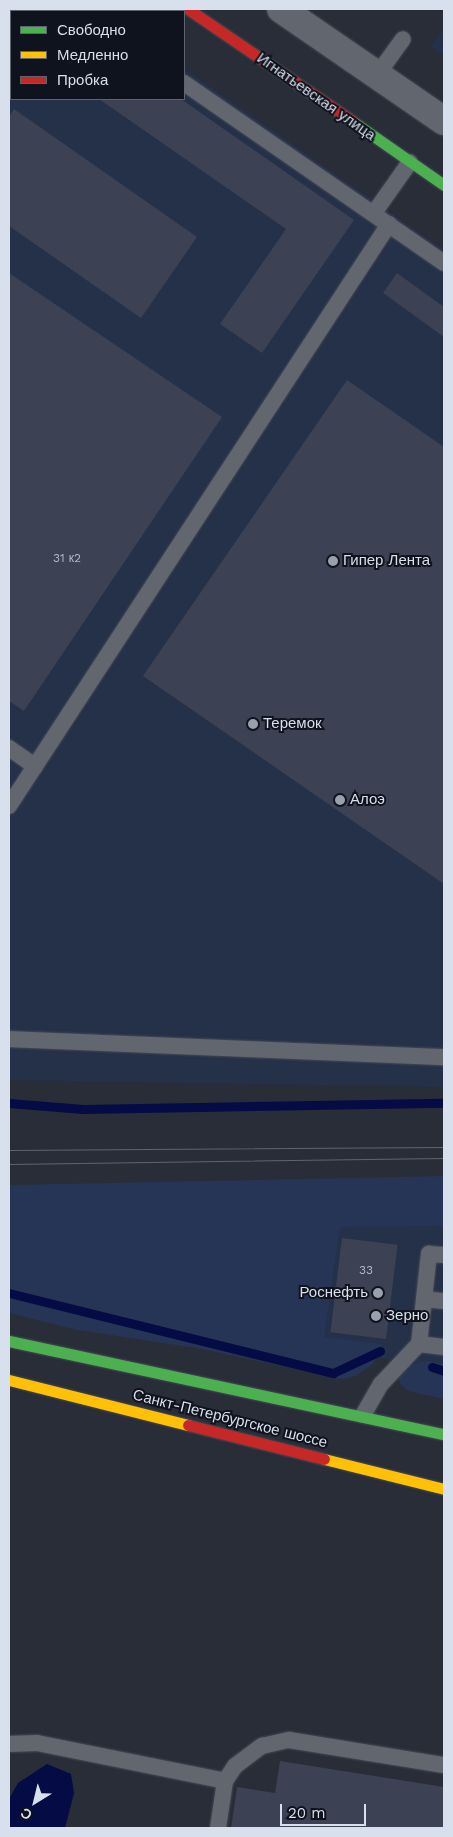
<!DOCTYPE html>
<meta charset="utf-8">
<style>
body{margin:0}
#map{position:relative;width:453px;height:1837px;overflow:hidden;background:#282d38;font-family:"Work Sans",sans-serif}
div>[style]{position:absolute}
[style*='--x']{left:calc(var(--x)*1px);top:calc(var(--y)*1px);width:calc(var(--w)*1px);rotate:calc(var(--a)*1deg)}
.built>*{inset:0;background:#253049}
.green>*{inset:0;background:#263556}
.water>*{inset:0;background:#050b45}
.stream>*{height:9px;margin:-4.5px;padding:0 4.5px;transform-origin:4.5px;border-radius:4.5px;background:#050b45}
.building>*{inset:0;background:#3c4253;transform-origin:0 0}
.roads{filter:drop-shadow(0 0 1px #454a54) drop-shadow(0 0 1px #454a54)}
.lane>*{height:16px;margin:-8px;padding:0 8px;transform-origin:8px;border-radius:8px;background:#62666f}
.street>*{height:28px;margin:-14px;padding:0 14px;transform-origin:14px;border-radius:14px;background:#62666f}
.fast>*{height:11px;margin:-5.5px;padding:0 5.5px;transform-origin:5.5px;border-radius:5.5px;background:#4caf50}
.slow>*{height:11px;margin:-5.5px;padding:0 5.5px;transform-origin:5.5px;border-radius:5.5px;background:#ffc107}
.jam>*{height:11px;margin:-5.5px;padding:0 5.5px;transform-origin:5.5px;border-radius:5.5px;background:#c62828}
.tram>*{height:1px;margin:-0.5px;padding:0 0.5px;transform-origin:0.5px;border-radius:0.5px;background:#5f646d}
.dots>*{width:14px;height:14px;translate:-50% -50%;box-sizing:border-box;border:2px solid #0f131d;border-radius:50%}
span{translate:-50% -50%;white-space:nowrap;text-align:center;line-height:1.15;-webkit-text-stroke:4px #0f131d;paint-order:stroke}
.number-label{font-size:12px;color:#b1b8c6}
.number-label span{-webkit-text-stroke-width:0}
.street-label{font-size:15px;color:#d8dfed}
.poi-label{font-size:15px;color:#d8dfed}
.left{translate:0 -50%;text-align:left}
.right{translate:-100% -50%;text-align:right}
.frame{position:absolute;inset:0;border:10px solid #d8dfed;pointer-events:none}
.legend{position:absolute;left:10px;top:10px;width:175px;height:90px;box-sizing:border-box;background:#0f131d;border:1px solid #5f6570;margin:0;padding:6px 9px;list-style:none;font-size:15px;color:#d8dfed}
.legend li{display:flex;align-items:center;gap:10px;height:25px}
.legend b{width:25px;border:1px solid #5f6570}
.north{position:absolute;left:10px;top:1777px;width:50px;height:50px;-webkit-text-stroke:4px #0f131d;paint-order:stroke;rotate:216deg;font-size:14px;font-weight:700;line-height:20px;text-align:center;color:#d8dfed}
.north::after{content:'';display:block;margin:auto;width:18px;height:22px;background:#d8dfed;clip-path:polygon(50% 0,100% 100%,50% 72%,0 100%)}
.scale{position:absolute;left:280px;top:1804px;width:86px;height:22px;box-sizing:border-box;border:2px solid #d8dfed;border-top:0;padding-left:6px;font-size:15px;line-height:18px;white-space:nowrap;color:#d8dfed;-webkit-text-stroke:4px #0f131d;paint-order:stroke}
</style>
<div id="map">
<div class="built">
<i style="clip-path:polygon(9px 9px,103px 11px,11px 11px,11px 99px,184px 99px,184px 68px,444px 250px,444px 1087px,9px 1080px)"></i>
<i style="clip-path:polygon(444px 27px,444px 56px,431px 46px)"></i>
<i style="clip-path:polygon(444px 1220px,444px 1367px,311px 1349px,326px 1221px)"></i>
</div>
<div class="green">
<i style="clip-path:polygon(444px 1176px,444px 1226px,340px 1227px,324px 1337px,383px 1344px,373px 1364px,356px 1376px,342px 1379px,202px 1349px,78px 1330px,9px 1313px,9px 1185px)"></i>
<i style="clip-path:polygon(427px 1361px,444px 1364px,444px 1399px,408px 1391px,400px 1384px,398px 1376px,408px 1365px)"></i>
</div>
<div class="water">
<i style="clip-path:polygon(47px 1764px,71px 1774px,74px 1793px,65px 1828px,9px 1828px,9px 1799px,18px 1783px)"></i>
</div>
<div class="stream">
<i style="--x:9;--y:1103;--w:74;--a:4.6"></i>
<i style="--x:83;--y:1109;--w:361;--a:-1"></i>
<i style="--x:9;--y:1293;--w:334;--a:13.9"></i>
<i style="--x:333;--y:1373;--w:52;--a:-25.1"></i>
<i style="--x:432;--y:1367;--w:13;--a:18"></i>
</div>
<div class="building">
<i style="clip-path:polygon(9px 9px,52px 9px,56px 11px,11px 11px,11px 37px)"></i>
<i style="clip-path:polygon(99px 99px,181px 99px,354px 220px,262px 353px,220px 324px,286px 229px)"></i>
<i style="clip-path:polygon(14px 109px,197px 237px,141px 318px,9px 226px,9px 117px)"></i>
<i style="clip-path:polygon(9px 273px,222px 417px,24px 711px,9px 701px)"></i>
<i style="clip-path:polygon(397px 273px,444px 307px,444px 337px,383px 293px)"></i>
<i style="clip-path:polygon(347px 380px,444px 447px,444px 884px,143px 676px)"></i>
<i style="left:342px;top:1238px;width:56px;height:95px;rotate:7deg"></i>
<i style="clip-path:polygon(280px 1761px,444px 1787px,444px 1828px,231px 1828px,237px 1787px,275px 1793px)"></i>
</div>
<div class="roads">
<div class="lane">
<i style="--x:76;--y:9;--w:4;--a:27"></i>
<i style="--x:377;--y:75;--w:44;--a:-54.2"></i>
<i style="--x:184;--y:83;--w:316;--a:34.7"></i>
<i style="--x:374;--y:213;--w:62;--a:-54.8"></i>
<i style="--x:9;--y:748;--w:32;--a:35"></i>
<i style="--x:9;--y:806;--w:695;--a:-56.86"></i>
<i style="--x:9;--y:1039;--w:435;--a:2.4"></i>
<i style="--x:424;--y:1299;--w:20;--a:6"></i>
<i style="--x:419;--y:1344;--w:25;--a:7"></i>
<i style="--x:363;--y:1415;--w:36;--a:-60"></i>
<i style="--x:381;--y:1384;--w:55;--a:-46.5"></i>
<i style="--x:419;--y:1344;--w:91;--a:-83.7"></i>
<i style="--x:429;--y:1254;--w:15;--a:4"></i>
<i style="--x:9;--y:1744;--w:28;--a:-2"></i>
<i style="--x:37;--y:1743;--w:192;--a:11.4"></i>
<i style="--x:218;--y:1828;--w:48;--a:-81.5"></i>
<i style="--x:225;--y:1781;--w:18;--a:-56"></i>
<i style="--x:235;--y:1766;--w:34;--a:-37"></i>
<i style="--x:262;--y:1746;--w:28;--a:-13"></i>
<i style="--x:289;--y:1740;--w:157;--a:9.2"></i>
</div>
<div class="street">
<i style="--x:281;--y:9;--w:198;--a:34.5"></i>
</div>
<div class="fast">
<i style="--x:352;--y:121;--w:112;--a:34.8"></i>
<i style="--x:9;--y:1341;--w:445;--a:12.1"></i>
</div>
<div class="slow">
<i style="--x:9;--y:1380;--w:185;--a:14.1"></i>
<i style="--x:324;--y:1459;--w:124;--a:14"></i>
</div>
<div class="jam">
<i style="--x:188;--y:9;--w:199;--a:34.3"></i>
<i style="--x:188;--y:1425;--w:140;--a:14"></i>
</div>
</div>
<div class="tram">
<i style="--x:9;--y:1150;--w:435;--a:-0.4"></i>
<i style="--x:9;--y:1164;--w:435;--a:-0.8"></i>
</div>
<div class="dots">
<i style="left:333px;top:561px;background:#9aa1ae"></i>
<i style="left:253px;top:724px;background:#9aa1ae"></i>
<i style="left:340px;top:800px;background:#9aa1ae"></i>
<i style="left:378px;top:1293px;background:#9aa1ae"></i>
<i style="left:376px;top:1316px;background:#9aa1ae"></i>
</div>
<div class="number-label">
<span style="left:67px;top:559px">31 к2</span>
<span style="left:366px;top:1271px">33</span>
</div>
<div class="street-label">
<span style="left:316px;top:97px;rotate:35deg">Игнатьевская улица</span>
<span style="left:230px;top:1419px;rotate:14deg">Санкт-Петербургское шоссе</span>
</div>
<div class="poi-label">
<span class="left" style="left:343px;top:561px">Гипер Лента</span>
<span class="left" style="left:263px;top:724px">Теремок</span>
<span class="left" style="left:350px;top:800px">Алоэ</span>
<span class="right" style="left:368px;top:1293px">Роснефть</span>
<span class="left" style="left:386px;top:1316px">Зерно</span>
</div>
<div class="frame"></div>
<ul class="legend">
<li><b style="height:6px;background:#4caf50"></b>Свободно</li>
<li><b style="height:6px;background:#ffc107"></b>Медленно</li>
<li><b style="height:6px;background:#c62828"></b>Пробка</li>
</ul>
<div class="north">С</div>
<div class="scale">20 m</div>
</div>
